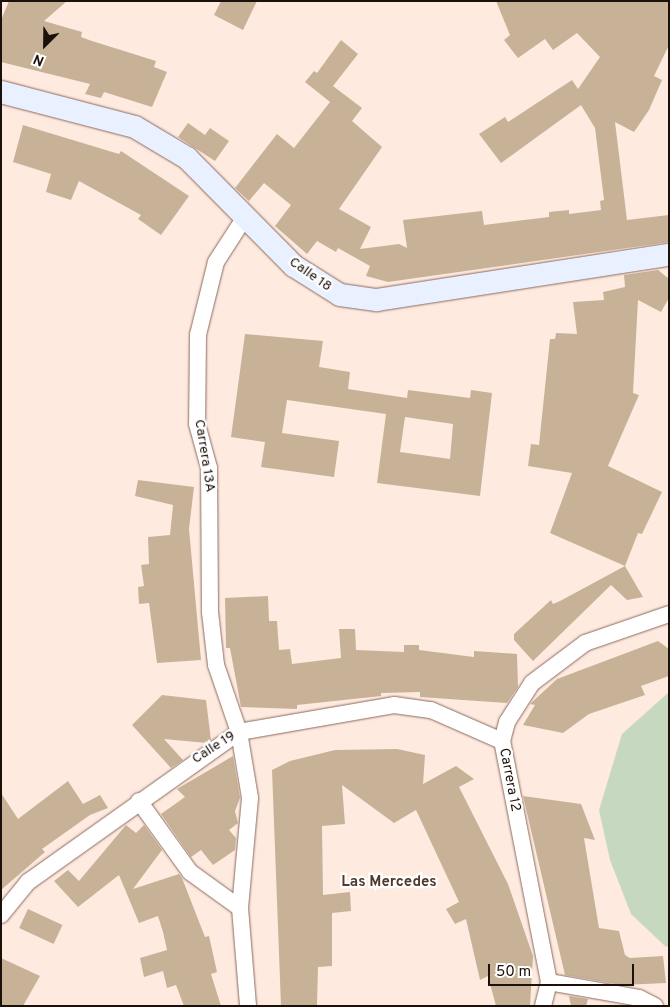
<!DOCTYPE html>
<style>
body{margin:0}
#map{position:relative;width:670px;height:1007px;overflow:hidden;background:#ffeae0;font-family:Overpass,sans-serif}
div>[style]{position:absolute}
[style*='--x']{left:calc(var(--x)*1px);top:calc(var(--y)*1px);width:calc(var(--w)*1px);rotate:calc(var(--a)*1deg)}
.green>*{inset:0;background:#c6d9c0}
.building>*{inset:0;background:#c8b297;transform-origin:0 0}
.roads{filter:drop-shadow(0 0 1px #8a6b5d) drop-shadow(0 0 1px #8a6b5d)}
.minor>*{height:16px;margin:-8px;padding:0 8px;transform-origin:8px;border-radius:8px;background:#fff}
.secondary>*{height:22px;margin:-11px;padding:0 11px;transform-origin:11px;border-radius:11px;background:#e9f0ff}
span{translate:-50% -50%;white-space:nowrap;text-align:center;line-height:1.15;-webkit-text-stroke:4.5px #fff;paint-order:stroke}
.street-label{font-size:14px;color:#1c100b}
.neighbourhood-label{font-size:15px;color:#53382b;font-weight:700}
.frame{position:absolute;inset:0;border:2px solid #1c100b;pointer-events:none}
.north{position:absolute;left:20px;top:20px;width:50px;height:50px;-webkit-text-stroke:4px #fff;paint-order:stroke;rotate:203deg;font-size:14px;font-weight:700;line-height:20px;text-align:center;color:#1c100b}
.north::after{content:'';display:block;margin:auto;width:18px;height:22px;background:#1c100b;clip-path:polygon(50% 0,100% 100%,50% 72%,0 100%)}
.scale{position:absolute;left:488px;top:964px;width:146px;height:22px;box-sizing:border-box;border:2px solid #1c100b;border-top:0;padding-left:6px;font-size:15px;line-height:18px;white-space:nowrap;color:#1c100b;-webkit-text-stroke:4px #fff;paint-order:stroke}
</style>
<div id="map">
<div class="green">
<i style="clip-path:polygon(669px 692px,669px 946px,666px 947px,631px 914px,610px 860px,599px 810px,622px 734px)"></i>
</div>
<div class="building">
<i style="clip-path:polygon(9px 1px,67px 1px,44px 21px,82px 32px,81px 37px,92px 41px,156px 61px,154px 67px,167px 72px,152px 107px,104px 92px,101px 98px,85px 94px,90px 84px,1px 62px,1px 20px)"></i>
<i style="clip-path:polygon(221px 1px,257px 1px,243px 30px,214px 15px)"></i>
<i style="clip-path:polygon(496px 1px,669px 1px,669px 45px,654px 76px,662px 80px,649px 110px,634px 132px,615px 122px,627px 220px,669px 215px,669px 242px,388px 282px,366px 276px,370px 266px,338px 248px,336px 252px,317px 241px,307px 254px,275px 226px,291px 205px,264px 183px,249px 201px,235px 188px,277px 134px,294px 148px,330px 102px,305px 82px,314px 71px,317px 73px,341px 40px,358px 54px,333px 86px,362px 108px,352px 121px,382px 147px,339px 209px,371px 227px,360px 249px,399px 244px,407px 248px,403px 220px,482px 211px,484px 225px,549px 217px,549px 212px,569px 210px,569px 214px,601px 210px,600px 201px,604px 200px,595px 128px,581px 105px,501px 163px,479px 134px,505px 117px,508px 122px,572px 80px,578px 89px,600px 57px,577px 33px,553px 50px,545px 39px,518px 58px,504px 40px,510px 35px)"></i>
<i style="clip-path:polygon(188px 123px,205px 135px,210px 128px,229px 141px,215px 161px,178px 137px)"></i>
<i style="clip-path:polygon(23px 125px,119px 154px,121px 151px,189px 196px,161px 235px,138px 219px,141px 215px,79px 181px,71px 200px,46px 192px,51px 174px,13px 162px)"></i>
<i style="clip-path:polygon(658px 270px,669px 279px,669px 298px,661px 312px,638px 300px,633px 393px,639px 395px,608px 466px,662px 492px,642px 534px,638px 533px,625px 566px,643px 597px,627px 600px,611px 585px,533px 661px,514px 640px,514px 634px,551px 600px,553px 604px,560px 601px,625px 566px,550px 533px,572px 473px,528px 466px,531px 444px,539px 445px,550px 339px,555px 339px,556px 333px,577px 334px,573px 302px,604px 300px,603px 292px,625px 287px,624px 275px)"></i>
<i style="clip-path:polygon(evenodd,245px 334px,323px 341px,319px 367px,350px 372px,348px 389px,407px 398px,408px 390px,470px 398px,471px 390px,492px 393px,480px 496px,377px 483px,386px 414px,287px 400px,282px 433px,339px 441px,334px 477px,261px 467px,265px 442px,231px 437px,245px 334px,405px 417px,453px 424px,450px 459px,400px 452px,405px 417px)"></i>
<i style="clip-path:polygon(138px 480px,194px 487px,189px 529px,201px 660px,157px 663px,149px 603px,139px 604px,138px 587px,144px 586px,141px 565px,149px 564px,148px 537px,170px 535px,173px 505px,135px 496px)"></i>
<i style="clip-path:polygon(268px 596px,269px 621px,277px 621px,279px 650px,290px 649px,292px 664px,341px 658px,339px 629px,355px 629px,356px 650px,404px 652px,404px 645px,419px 645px,419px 650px,474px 657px,474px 651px,517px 654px,518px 687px,507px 703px,420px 697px,420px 692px,381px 693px,381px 696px,297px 705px,297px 709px,241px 707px,230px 648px,226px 648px,225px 598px)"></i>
<i style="clip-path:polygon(658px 641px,669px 649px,669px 676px,641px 686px,645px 695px,589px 714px,563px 733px,523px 725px,535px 705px,530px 704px,557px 679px)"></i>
<i style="clip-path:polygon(162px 695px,206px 700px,211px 740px,207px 743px,164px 739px,183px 760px,171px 768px,132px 725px)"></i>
<i style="clip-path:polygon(397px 749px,425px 755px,423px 784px,456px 766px,474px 779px,459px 787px,508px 884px,533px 956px,530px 1006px,496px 1006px,488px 976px,480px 980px,466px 919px,455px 924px,446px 909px,459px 902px,416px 810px,394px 823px,342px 785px,345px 824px,322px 826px,323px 895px,350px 892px,351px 911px,332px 913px,332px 966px,318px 967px,317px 1006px,281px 1006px,272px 770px,290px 761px,335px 750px)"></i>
<i style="clip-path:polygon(233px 756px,240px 798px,235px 811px,238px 823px,229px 830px,236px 838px,235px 850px,213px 865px,201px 850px,191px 857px,161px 814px,185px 797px,177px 789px)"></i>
<i style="clip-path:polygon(68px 781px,83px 804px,100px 795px,108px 808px,90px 815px,42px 849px,45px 852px,1px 890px,1px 793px,18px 819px)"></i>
<i style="clip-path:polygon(523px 796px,581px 804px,595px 840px,584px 838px,599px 928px,619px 931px,625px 955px,630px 958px,663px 956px,666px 983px,622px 985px,565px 975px)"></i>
<i style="clip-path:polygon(126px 825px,136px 833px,144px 825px,162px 850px,133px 889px,179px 874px,182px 878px,205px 937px,209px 936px,217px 972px,211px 974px,221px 1006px,184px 1006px,176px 985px,167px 988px,163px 971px,144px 977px,140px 958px,167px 950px,163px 932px,158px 916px,139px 923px,119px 875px,78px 907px,54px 881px,68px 870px,79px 881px)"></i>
<i style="left:28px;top:909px;width:38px;height:21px;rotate:25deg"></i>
<i style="clip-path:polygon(1px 958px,40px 976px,23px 1006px,1px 1006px)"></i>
<i style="clip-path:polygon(569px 996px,588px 999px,586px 1006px,571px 1006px)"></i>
</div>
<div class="roads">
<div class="minor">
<i style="--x:245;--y:217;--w:54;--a:122.8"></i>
<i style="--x:216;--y:262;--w:75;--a:103.9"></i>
<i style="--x:198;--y:335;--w:89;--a:90.6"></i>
<i style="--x:197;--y:424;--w:46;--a:74.7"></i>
<i style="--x:209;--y:468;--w:144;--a:89.6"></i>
<i style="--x:210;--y:612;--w:53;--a:83.5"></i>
<i style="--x:216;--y:665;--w:71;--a:71.1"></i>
<i style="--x:239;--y:732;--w:67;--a:80.5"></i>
<i style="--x:250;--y:798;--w:110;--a:95.2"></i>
<i style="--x:240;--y:908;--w:98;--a:85.3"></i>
<i style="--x:139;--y:801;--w:87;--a:54.3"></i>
<i style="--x:190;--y:872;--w:62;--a:35.8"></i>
<i style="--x:1;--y:915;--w:43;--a:-50.7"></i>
<i style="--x:28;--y:882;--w:259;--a:-35.4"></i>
<i style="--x:239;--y:732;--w:157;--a:-9.9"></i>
<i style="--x:394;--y:705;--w:37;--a:8"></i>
<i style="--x:431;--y:710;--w:77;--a:23.6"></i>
<i style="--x:549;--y:982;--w:91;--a:10.1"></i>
<i style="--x:639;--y:998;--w:18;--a:27"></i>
<i style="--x:543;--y:1006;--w:25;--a:-76"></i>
<i style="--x:549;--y:982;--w:246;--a:-101"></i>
<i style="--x:502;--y:741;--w:20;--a:-75"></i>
<i style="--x:507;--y:722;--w:46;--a:-57.3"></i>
<i style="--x:532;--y:683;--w:66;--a:-37"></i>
<i style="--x:585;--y:643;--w:89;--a:-19"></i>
</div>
<div class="secondary">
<i style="--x:1;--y:92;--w:138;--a:14.6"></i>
<i style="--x:135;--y:127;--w:61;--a:30.8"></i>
<i style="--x:187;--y:158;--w:152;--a:45.3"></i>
<i style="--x:294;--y:266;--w:54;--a:32.2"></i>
<i style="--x:340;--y:295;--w:37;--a:8"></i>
<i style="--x:377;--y:300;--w:295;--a:-8.8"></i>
</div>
</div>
<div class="street-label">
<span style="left:310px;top:275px;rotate:35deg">Calle 18</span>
<span style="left:204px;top:456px;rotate:81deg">Carrera 13A</span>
<span style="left:214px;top:748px;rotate:-33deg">Calle 19</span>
<span style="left:509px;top:780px;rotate:79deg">Carrera 12</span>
</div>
<div class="neighbourhood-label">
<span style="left:389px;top:883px">Las Mercedes</span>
</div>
<div class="frame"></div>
<div class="north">N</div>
<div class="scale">50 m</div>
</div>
